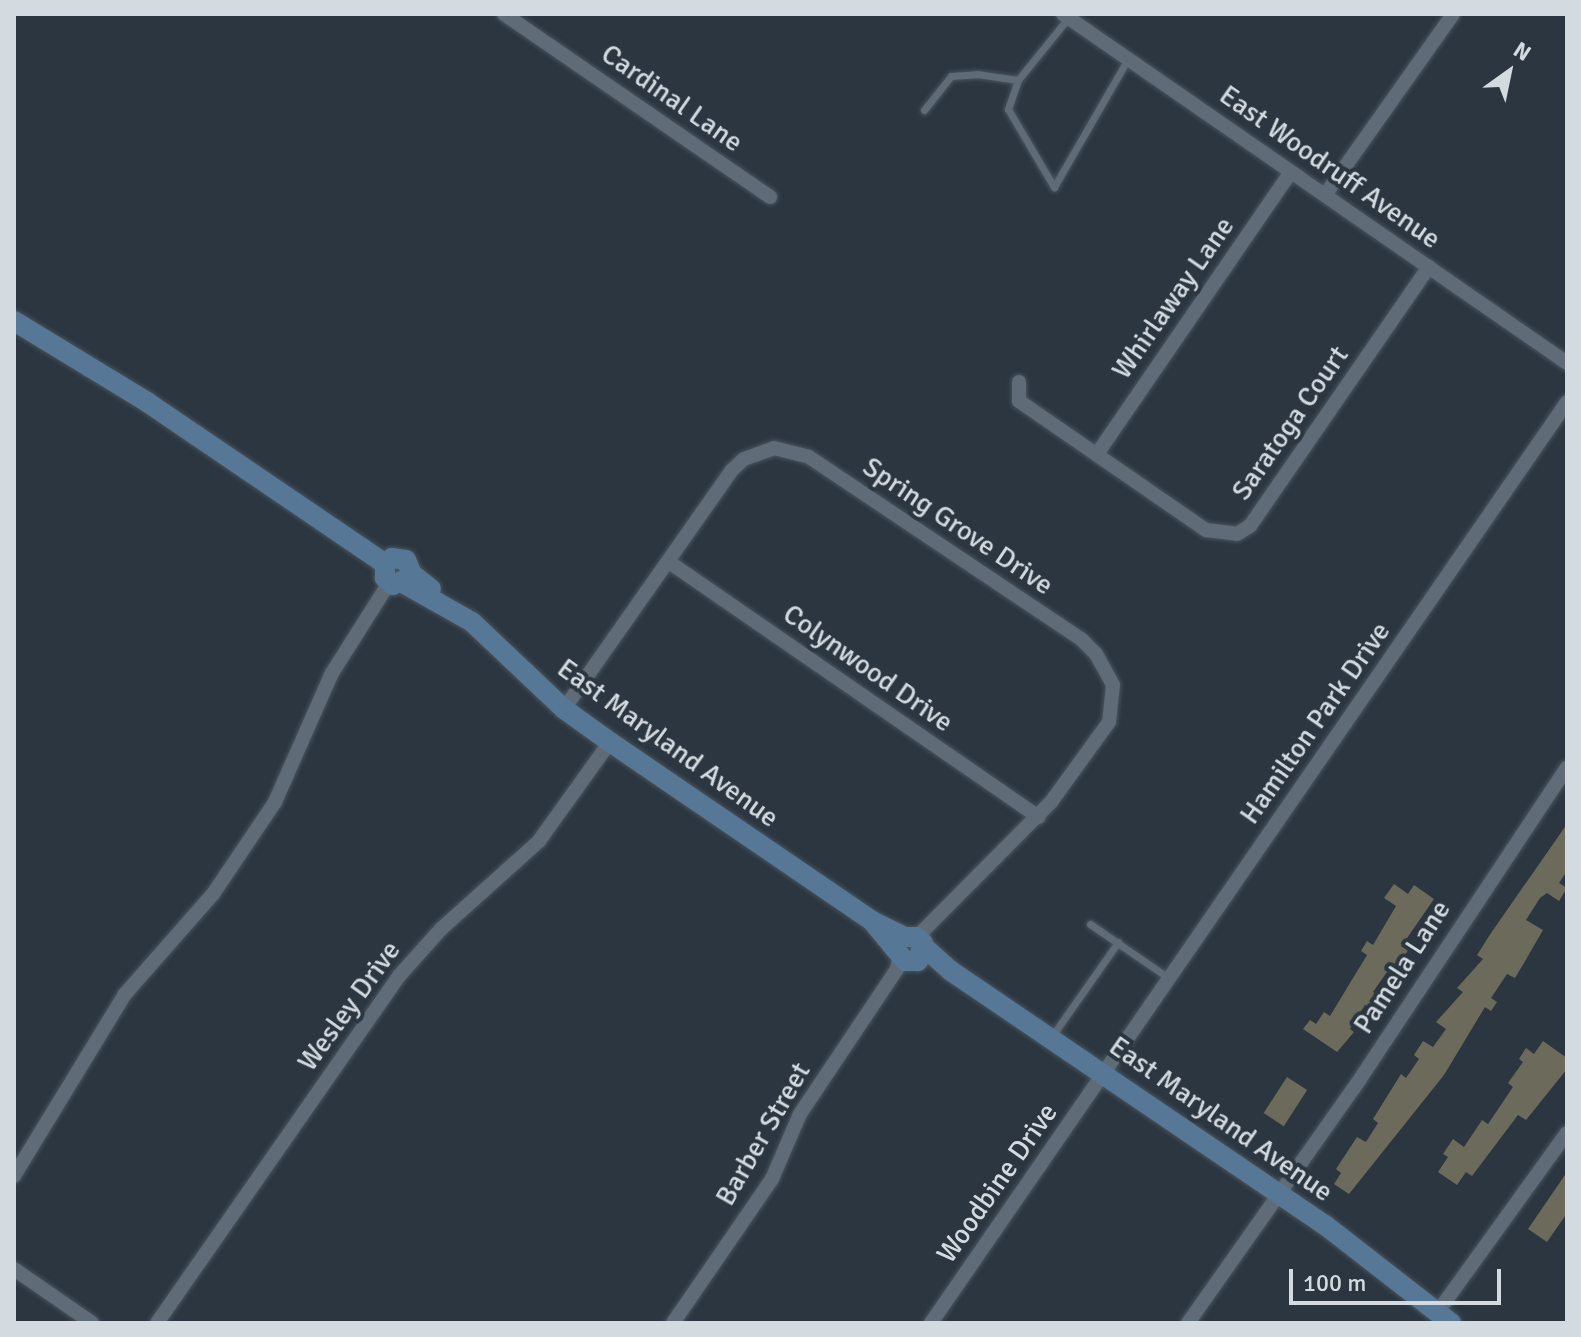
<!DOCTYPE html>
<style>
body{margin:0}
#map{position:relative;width:1581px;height:1337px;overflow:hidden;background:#2b3641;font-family:Signika,sans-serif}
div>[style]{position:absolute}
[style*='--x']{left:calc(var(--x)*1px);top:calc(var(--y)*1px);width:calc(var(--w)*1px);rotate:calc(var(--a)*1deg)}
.building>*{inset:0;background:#6c6b5b;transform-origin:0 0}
.roads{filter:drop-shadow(0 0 2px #49535b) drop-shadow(0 0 2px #49535b)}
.lane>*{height:7px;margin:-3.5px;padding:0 3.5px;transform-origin:3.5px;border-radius:3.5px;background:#5f6b76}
.street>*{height:14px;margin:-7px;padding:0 7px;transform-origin:7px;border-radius:7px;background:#5f6b76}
.secondary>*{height:20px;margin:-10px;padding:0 10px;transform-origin:10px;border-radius:10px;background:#567896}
span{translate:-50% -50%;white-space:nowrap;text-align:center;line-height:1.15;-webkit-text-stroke:8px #2b3641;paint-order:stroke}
.street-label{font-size:28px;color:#d3dae0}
.frame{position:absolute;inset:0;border:16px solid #d3dae0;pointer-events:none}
.north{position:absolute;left:1469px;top:32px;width:80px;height:80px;-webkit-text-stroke:6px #2b3641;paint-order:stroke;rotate:33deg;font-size:22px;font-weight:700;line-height:32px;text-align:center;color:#d3dae0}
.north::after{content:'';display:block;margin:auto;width:28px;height:36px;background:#d3dae0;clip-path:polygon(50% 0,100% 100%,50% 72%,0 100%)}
.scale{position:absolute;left:1289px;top:1269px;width:212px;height:36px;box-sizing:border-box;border:4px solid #d3dae0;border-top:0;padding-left:10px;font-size:24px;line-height:28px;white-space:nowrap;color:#d3dae0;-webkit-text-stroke:6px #2b3641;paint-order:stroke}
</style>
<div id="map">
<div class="building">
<i style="clip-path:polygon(1567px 824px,1567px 871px,1559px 883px,1567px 888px,1559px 901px,1547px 893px,1540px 898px,1526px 920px,1543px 930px,1524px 963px,1515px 978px,1507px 974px,1491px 998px,1497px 1002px,1491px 1011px,1485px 1007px,1444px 1075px,1349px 1194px,1334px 1184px,1341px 1173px,1336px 1169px,1357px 1137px,1366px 1142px,1378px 1123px,1373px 1119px,1401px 1074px,1406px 1078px,1419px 1059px,1414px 1055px,1423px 1041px,1433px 1047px,1446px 1029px,1436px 1022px,1463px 992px,1457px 988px,1483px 959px,1477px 955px,1491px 933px)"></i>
<i style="clip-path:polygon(1394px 884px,1408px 894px,1414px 885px,1434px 899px,1405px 941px,1411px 945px,1400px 964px,1392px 975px,1387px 972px,1373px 992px,1379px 996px,1371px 1008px,1365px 1005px,1350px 1029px,1354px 1032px,1337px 1052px,1303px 1029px,1310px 1020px,1316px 1024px,1324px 1012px,1330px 1016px,1367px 955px,1361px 951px,1367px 941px,1373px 945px,1396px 906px,1384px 898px)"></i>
<i style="clip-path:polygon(1543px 1041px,1567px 1058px,1567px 1069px,1526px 1120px,1518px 1115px,1472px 1176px,1466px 1172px,1457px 1185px,1438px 1172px,1448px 1157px,1443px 1154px,1453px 1139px,1464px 1147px,1482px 1120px,1488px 1124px,1513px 1087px,1508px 1083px,1523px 1062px,1519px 1059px,1526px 1048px,1534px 1054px)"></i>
<i style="left:1287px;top:1077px;width:24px;height:43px;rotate:33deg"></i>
<i style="clip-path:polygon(1567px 1172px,1567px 1213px,1547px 1242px,1528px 1229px)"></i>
</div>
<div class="roads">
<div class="lane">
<i style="--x:1018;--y:80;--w:31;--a:109"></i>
<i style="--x:1008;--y:109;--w:91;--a:59.5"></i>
<i style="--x:924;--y:110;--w:43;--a:-51.5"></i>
<i style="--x:951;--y:76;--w:26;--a:-4"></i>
<i style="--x:977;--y:74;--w:41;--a:8.3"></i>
<i style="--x:1018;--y:80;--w:80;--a:-51.1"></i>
<i style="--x:1054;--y:187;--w:148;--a:-60"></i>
<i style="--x:1090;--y:924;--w:97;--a:34.5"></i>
<i style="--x:1052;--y:1036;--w:115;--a:-54.9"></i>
</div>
<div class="street">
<i style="--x:504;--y:14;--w:323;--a:34.5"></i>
<i style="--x:1063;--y:14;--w:613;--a:34.7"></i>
<i style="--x:1325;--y:195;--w:222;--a:-54.7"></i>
<i style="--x:1019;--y:382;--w:19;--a:90"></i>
<i style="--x:1019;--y:401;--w:227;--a:34.6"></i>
<i style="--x:1206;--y:530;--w:31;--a:7"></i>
<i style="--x:1237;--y:534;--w:15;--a:-32"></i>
<i style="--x:1250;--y:526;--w:315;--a:-55.4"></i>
<i style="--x:1097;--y:454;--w:342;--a:-55.5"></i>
<i style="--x:669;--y:562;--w:449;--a:34.6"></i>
<i style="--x:564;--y:709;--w:292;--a:-54.9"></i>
<i style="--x:732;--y:470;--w:16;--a:-43"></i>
<i style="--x:744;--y:459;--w:32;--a:-20"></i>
<i style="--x:774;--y:448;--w:36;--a:14"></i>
<i style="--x:809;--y:457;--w:329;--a:33.8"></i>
<i style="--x:1082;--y:640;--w:20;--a:45"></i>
<i style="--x:1096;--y:654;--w:35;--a:61"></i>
<i style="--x:1113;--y:685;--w:37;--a:96"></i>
<i style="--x:1109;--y:722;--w:99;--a:125.9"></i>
<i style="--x:1051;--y:802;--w:190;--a:134.8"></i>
<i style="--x:14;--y:1176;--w:213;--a:-58.6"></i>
<i style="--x:125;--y:994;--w:133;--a:-48.7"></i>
<i style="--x:213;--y:894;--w:111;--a:-56"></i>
<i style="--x:275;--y:802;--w:141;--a:-66.2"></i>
<i style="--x:332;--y:673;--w:107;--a:-57.7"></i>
<i style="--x:14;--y:1269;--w:95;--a:34.7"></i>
<i style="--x:1437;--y:1313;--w:222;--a:-54.2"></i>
<i style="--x:157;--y:1323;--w:423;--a:-55.1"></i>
<i style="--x:399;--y:976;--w:63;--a:-48.2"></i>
<i style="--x:441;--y:929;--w:132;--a:-41.9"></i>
<i style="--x:539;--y:841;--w:122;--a:-54.4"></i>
<i style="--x:673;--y:1323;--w:175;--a:-55.5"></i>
<i style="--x:772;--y:1179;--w:71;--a:-66.7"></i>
<i style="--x:800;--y:1114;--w:174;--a:-56.2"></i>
<i style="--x:897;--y:969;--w:15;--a:-79"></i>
<i style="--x:931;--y:1323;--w:1119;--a:-55.37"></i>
<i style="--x:1188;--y:1323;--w:299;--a:-54.8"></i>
<i style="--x:1360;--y:1079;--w:374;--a:-56.4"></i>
</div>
<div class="secondary">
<i style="--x:14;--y:321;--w:156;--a:31.3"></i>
<i style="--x:147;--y:402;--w:288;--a:34.2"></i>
<i style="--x:410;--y:577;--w:19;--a:155"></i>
<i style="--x:393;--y:585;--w:11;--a:-139"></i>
<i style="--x:385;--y:578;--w:14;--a:-90"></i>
<i style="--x:385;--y:564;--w:9;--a:-41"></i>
<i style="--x:392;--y:558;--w:14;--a:8"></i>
<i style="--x:406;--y:560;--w:15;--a:67"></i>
<i style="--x:412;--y:574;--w:24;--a:38"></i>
<i style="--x:403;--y:583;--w:79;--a:29.5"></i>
<i style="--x:472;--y:622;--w:127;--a:43.4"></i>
<i style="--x:564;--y:709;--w:57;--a:35.7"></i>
<i style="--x:610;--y:742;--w:317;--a:34.3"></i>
<i style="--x:872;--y:921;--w:37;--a:26"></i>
<i style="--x:905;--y:937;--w:12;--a:0"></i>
<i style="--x:917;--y:937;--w:8;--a:45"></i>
<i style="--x:923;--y:943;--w:19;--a:106"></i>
<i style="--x:918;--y:961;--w:13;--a:180"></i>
<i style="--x:905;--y:961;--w:52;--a:-129.5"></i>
<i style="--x:923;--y:946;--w:38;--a:42"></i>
<i style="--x:951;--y:971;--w:452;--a:34.2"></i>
<i style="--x:1325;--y:1225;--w:160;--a:37.9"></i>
</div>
</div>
<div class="street-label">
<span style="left:672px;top:98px;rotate:35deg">Cardinal Lane</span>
<span style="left:1330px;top:167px;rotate:35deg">East Woodruff Avenue</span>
<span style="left:1173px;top:298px;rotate:-55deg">Whirlaway Lane</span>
<span style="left:1290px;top:423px;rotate:-55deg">Saratoga Court</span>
<span style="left:958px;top:526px;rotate:34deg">Spring Grove Drive</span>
<span style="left:868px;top:668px;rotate:35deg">Colynwood Drive</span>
<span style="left:1315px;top:723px;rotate:-55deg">Hamilton Park Drive</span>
<span style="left:668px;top:743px;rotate:36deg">East Maryland Avenue</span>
<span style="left:1402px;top:967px;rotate:-57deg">Pamela Lane</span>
<span style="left:349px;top:1006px;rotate:-54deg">Wesley Drive</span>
<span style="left:1221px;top:1119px;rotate:35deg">East Maryland Avenue</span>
<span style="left:763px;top:1134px;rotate:-60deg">Barber Street</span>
<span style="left:997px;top:1183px;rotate:-55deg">Woodbine Drive</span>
</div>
<div class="frame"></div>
<div class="north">N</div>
<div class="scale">100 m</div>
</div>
